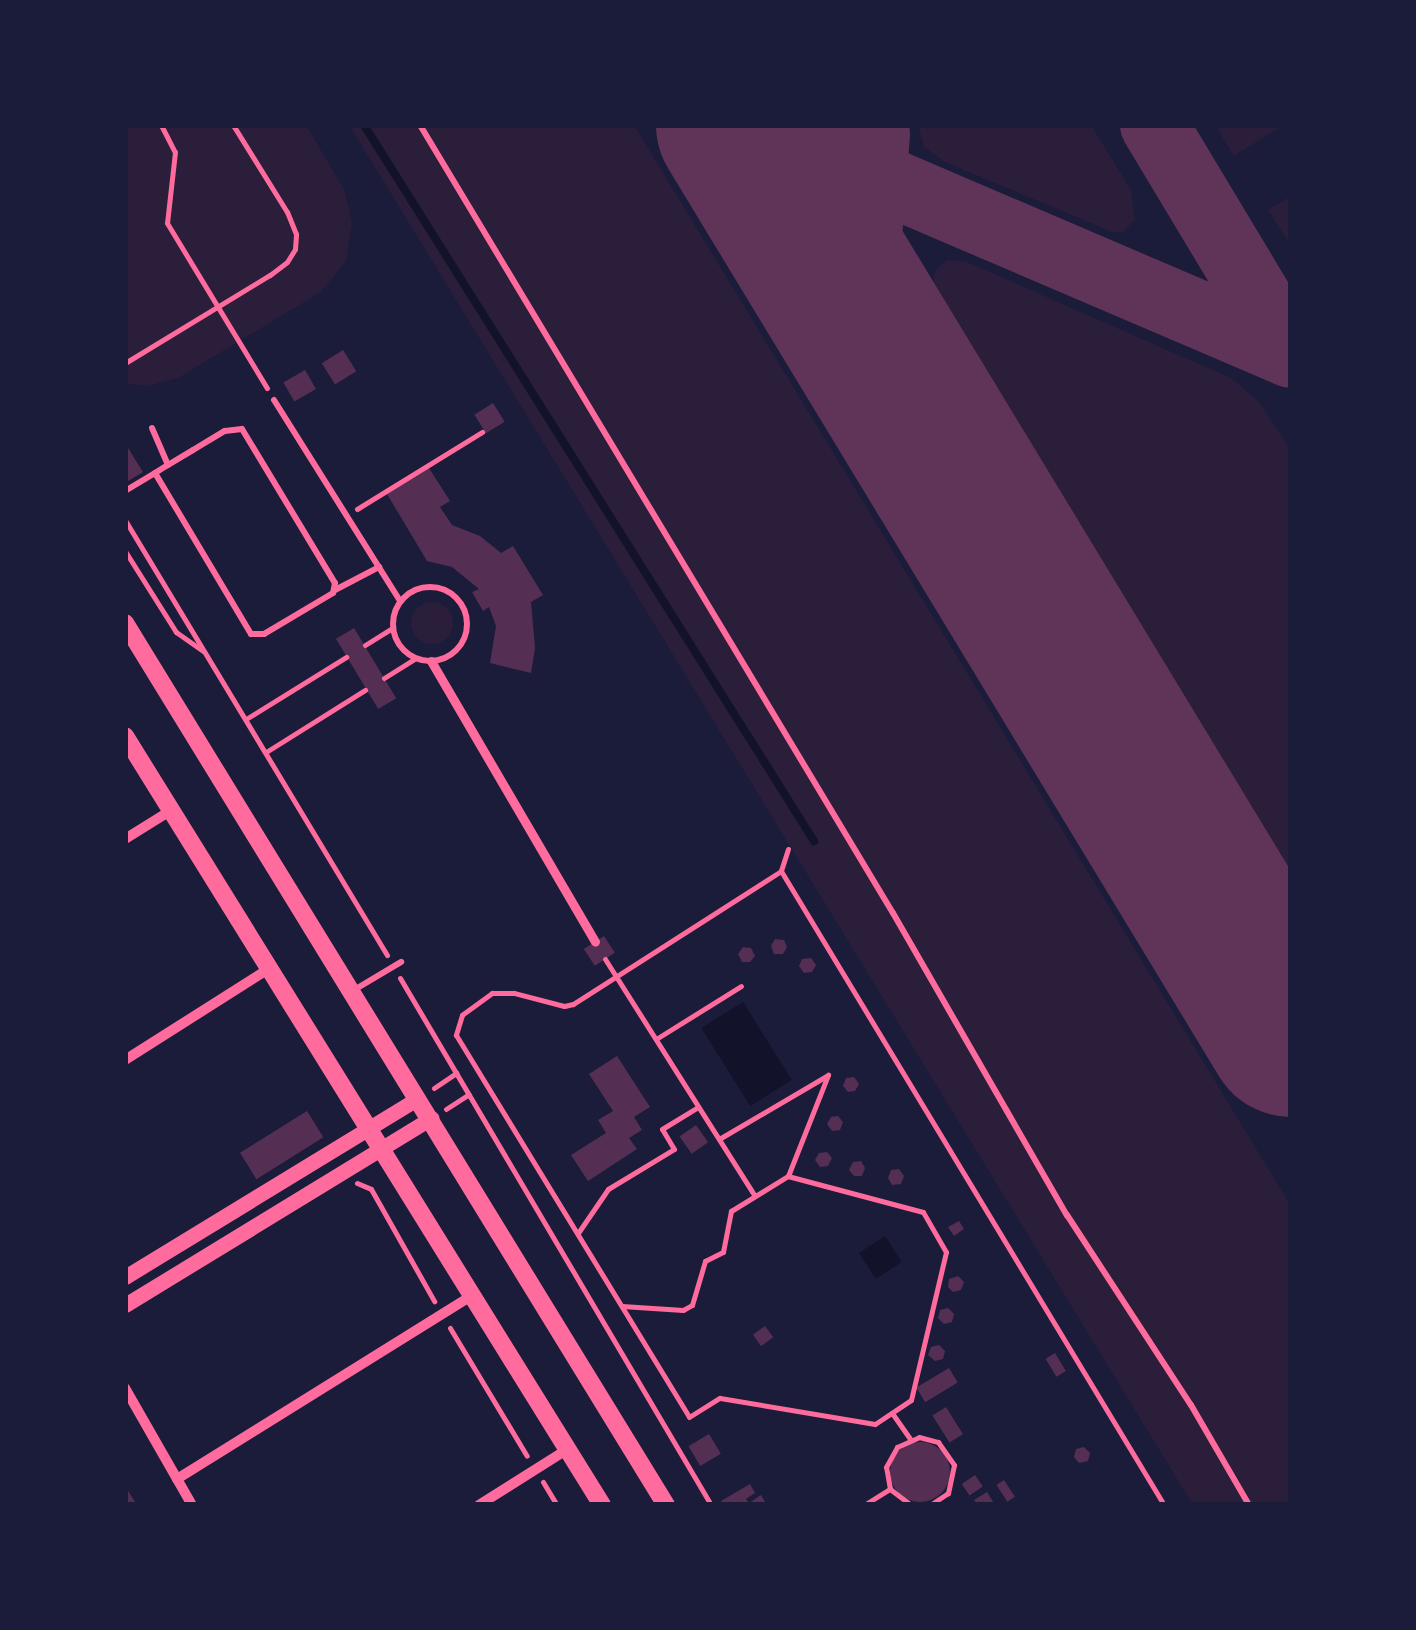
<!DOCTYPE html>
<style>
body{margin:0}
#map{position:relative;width:1416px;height:1630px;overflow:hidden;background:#1b1b3a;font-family:Lato,sans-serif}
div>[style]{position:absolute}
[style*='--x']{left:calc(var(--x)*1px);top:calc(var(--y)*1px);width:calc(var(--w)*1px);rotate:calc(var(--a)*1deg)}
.green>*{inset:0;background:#2a1e3b}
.round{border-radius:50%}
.water>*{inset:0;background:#12122b;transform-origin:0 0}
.stream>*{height:8px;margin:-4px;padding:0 4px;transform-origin:4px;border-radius:4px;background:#12122b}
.taxiway>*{height:68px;margin:-34px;padding:0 34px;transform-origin:34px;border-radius:34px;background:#603358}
.runway>*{height:168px;margin:-84px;padding:0 84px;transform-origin:84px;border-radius:84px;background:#603358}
.building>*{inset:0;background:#542f53;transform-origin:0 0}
.path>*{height:5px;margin:-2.5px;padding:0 2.5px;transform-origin:2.5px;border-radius:2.5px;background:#ff6b9d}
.service>*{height:6px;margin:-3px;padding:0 3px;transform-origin:3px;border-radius:3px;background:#ff6b9d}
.service>.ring{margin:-3px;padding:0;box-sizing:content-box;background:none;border:6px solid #ff6b9d;border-radius:50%}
.pedestrian>*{height:9px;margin:-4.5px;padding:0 4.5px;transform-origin:4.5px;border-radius:4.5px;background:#ff6b9d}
.minor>*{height:10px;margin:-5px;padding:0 5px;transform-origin:5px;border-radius:5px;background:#ff6b9d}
.tertiary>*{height:15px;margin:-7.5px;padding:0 7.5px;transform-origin:7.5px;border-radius:7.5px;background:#ff6b9d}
.secondary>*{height:18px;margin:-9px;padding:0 9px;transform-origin:9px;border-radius:9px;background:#ff6b9d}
span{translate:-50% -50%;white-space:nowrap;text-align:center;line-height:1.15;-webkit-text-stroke:10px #1b1b3a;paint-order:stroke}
.frame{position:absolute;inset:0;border:128px solid #1b1b3a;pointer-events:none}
</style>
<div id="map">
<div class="green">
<i style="clip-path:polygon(125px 125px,306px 125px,345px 191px,352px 224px,346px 261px,321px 292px,178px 378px,147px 386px,125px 383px)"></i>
<i style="clip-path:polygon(349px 125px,634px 125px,1291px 1206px,1291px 1505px,1193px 1505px)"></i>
<i style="clip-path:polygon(918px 125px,1091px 125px,1131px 190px,1135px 220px,1122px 233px,1112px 232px,945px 162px,924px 147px)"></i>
<i style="clip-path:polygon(1215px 125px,1283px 125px,1234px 156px)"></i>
<i style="clip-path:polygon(1291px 196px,1291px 246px,1268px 210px)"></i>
<i style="clip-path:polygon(947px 260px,965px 261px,1231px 378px,1259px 402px,1291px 450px,1291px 877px,933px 289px,935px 270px)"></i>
<i class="round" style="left:411px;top:602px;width:42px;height:42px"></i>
</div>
<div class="water">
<i style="left:743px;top:1002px;width:92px;height:49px;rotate:58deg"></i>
<i style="left:885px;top:1236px;width:31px;height:31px;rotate:57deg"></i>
</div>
<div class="stream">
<i style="--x:364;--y:125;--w:846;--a:57.85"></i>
</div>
<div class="taxiway">
<i style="--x:756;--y:125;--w:582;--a:23.17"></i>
<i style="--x:1154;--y:125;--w:266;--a:59"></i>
<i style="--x:871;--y:341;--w:51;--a:-97.8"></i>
<i style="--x:864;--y:290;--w:157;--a:-85.6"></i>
</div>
<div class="runway">
<i style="--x:740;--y:125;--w:1062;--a:58.75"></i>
</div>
<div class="building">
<i style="left:343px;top:350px;width:25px;height:25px;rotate:58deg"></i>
<i style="left:305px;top:370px;width:22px;height:25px;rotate:60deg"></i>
<i style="left:493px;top:403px;width:22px;height:22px;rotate:58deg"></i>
<i style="clip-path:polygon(128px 448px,143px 472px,125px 483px,125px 450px)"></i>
<i style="clip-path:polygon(429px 468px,450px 501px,440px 507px,452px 525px,480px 536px,501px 553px,513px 546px,543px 595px,531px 602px,535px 648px,531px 673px,490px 663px,496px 626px,489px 607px,483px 611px,472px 592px,479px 589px,452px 567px,427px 561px,387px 494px)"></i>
<i style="left:354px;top:628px;width:82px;height:21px;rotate:59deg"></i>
<i style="left:604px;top:936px;width:20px;height:24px;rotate:57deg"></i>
<i style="clip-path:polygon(775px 939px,784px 940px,787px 947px,783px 954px,774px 954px,771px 946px)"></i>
<i style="clip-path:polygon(743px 947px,751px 948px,755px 956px,750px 962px,742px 962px,738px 954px)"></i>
<i style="clip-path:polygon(811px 958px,816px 965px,812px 972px,804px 973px,799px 966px,802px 959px)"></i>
<i style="clip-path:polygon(617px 1056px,650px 1107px,634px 1117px,642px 1130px,629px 1138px,637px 1149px,588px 1181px,571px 1155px,606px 1133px,598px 1120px,613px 1111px,589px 1074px)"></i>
<i style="clip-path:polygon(854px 1077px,859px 1084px,855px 1091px,848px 1092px,843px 1086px,846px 1078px)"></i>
<i style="left:307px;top:1111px;width:31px;height:79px;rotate:58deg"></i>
<i style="clip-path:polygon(838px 1116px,843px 1122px,840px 1130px,832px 1131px,827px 1124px,831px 1117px)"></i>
<i style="left:696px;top:1125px;width:21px;height:20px;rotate:55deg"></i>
<i style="clip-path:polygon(827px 1152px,832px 1158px,828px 1166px,820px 1167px,815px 1160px,819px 1153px)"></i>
<i style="clip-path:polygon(861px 1161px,865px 1168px,862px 1176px,854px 1176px,849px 1170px,853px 1162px)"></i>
<i style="clip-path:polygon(899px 1169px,904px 1176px,901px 1184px,892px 1185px,888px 1178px,891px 1170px)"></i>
<i style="clip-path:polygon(959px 1221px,964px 1229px,954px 1236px,948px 1227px)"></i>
<i style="clip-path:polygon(958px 1276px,964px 1282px,961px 1290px,953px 1292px,948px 1287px,949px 1279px)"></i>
<i style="clip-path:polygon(948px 1308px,954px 1314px,952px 1322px,944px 1324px,938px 1318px,940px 1310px)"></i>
<i style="left:765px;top:1326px;width:14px;height:15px;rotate:54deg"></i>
<i style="clip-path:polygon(939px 1345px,945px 1351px,943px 1359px,935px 1361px,928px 1355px,931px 1347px)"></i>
<i style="left:1055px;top:1353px;width:21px;height:11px;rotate:59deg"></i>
<i style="left:949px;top:1368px;width:17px;height:38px;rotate:59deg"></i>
<i style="left:946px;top:1407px;width:32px;height:16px;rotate:58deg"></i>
<i style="left:709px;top:1434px;width:23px;height:24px;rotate:59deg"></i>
<i class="round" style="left:890px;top:1442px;width:60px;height:60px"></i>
<i style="clip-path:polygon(1084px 1447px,1090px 1453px,1088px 1461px,1079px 1463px,1074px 1457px,1076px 1449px)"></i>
<i style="left:975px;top:1475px;width:14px;height:16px;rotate:56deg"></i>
<i style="left:1004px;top:1480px;width:20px;height:9px;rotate:57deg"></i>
<i style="clip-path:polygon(750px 1484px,755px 1493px,746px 1499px,749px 1503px,761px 1495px,767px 1505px,723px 1505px,721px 1501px)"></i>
<i style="clip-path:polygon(125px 1486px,137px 1505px,125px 1505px)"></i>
<i style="clip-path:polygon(987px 1492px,995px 1505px,978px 1505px,974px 1500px)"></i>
</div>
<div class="path">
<i style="--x:161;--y:125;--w:30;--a:63"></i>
<i style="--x:175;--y:152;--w:71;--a:96.4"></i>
<i style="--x:167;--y:223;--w:193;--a:58.8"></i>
<i style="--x:125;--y:363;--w:170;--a:-31.3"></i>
<i style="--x:270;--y:275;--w:21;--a:-37"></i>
<i style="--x:287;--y:262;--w:15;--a:-58"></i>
<i style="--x:295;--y:249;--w:15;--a:-86"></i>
<i style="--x:296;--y:234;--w:24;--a:-112"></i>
<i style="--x:287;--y:212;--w:102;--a:-121.8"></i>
<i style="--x:357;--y:509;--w:147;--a:-31.6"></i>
<i style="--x:125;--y:520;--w:508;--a:58.94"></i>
<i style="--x:125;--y:551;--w:96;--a:57.8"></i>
<i style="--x:176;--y:632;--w:33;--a:35"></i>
<i style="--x:365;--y:645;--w:32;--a:-32"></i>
<i style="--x:384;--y:678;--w:36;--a:-32"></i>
<i style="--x:246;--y:719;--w:118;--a:-31.8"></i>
<i style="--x:266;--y:752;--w:117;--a:-32.1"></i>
<i style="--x:788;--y:849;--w:23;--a:108"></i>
<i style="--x:781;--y:871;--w:247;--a:147.4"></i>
<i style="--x:573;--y:1004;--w:9;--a:167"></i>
<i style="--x:564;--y:1006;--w:52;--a:-165.4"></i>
<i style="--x:514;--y:993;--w:22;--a:180"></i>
<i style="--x:492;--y:993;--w:37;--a:144"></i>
<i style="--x:462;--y:1015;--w:21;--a:107"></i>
<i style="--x:456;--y:1035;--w:447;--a:58.6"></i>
<i style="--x:689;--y:1417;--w:36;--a:-32"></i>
<i style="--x:720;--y:1398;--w:157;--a:9.5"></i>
<i style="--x:875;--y:1424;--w:43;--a:-33.7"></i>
<i style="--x:911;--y:1400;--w:152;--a:-76.7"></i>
<i style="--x:946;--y:1252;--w:46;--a:-119.9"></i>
<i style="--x:923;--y:1212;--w:140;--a:-165.1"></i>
<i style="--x:781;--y:871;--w:741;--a:58.86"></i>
<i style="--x:605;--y:959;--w:280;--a:57.7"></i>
<i style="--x:400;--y:978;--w:612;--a:59.45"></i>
<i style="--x:656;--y:1039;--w:100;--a:-31.9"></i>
<i style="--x:434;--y:1088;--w:27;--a:-34"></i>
<i style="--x:446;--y:1109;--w:27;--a:-33"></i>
<i style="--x:719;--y:1139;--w:126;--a:-30.4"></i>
<i style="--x:357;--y:1183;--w:15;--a:23"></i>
<i style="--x:371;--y:1189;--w:129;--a:60.6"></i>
<i style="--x:578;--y:1233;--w:53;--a:-55.7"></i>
<i style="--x:608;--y:1189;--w:77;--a:-31.2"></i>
<i style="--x:674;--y:1149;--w:23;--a:-121"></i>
<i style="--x:662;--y:1129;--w:42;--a:-31.4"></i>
<i style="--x:622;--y:1306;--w:61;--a:3.8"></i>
<i style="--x:683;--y:1310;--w:10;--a:-29"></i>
<i style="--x:692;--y:1305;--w:46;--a:-73.5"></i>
<i style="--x:705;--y:1261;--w:20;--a:-27"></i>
<i style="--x:723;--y:1252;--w:42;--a:-79"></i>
<i style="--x:731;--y:1211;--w:67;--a:-31.6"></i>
<i style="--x:788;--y:1176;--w:109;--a:-68.4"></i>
<i style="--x:450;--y:1328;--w:149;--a:59"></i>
<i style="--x:892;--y:1413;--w:32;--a:55"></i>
<i style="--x:543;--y:1482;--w:27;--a:59"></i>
<i style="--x:864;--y:1505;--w:31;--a:-32"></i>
<i style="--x:911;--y:1505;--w:26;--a:-143"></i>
<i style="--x:890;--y:1489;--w:22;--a:-100"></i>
<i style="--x:886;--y:1467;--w:23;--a:-61"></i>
<i style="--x:897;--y:1447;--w:24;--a:-24"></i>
<i style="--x:919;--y:1437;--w:20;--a:15"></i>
<i style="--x:938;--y:1442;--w:28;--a:55"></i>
<i style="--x:954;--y:1465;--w:29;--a:102"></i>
<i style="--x:948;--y:1493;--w:22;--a:146"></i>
</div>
<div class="service">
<i style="--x:420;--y:125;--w:919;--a:59.03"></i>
<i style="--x:893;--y:913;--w:349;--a:60.1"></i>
<i style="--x:1067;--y:1215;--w:227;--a:56.9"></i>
<i style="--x:1191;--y:1405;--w:116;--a:59.9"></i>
<i style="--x:274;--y:400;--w:237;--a:57.9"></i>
<i style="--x:152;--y:428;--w:40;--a:66.6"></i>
<i style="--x:125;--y:491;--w:35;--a:-31"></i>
<i style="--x:155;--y:473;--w:15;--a:-32"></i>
<i style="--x:168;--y:465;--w:29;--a:-31"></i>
<i style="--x:193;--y:450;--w:37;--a:-31"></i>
<i style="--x:225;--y:431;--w:17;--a:-7"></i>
<i style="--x:242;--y:429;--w:180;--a:58.9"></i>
<i style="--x:335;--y:583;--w:10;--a:101"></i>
<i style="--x:333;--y:593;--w:80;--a:149.3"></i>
<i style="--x:264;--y:634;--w:13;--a:180"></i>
<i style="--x:251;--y:634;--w:187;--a:-120.8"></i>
<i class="ring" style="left:393px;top:587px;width:68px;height:68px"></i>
<i style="--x:335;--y:590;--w:50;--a:-27.6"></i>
<i style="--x:354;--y:990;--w:55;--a:-30.8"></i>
</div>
<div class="pedestrian">
<i style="--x:431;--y:661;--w:325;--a:59.7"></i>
</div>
<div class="minor">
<i style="--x:125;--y:839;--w:53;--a:-31.9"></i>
<i style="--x:125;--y:1060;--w:168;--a:-32.4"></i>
<i style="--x:125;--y:1388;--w:135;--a:60.2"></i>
<i style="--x:177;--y:1479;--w:346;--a:-31.9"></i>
<i style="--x:479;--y:1505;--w:105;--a:-32.2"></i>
</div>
<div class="tertiary">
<i style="--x:125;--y:1277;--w:343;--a:-31.4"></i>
<i style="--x:125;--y:1305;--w:359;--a:-31.4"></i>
</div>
<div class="secondary">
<i style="--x:125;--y:623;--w:1035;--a:58.48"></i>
<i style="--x:125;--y:736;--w:905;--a:58.19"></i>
</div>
<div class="frame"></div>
</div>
